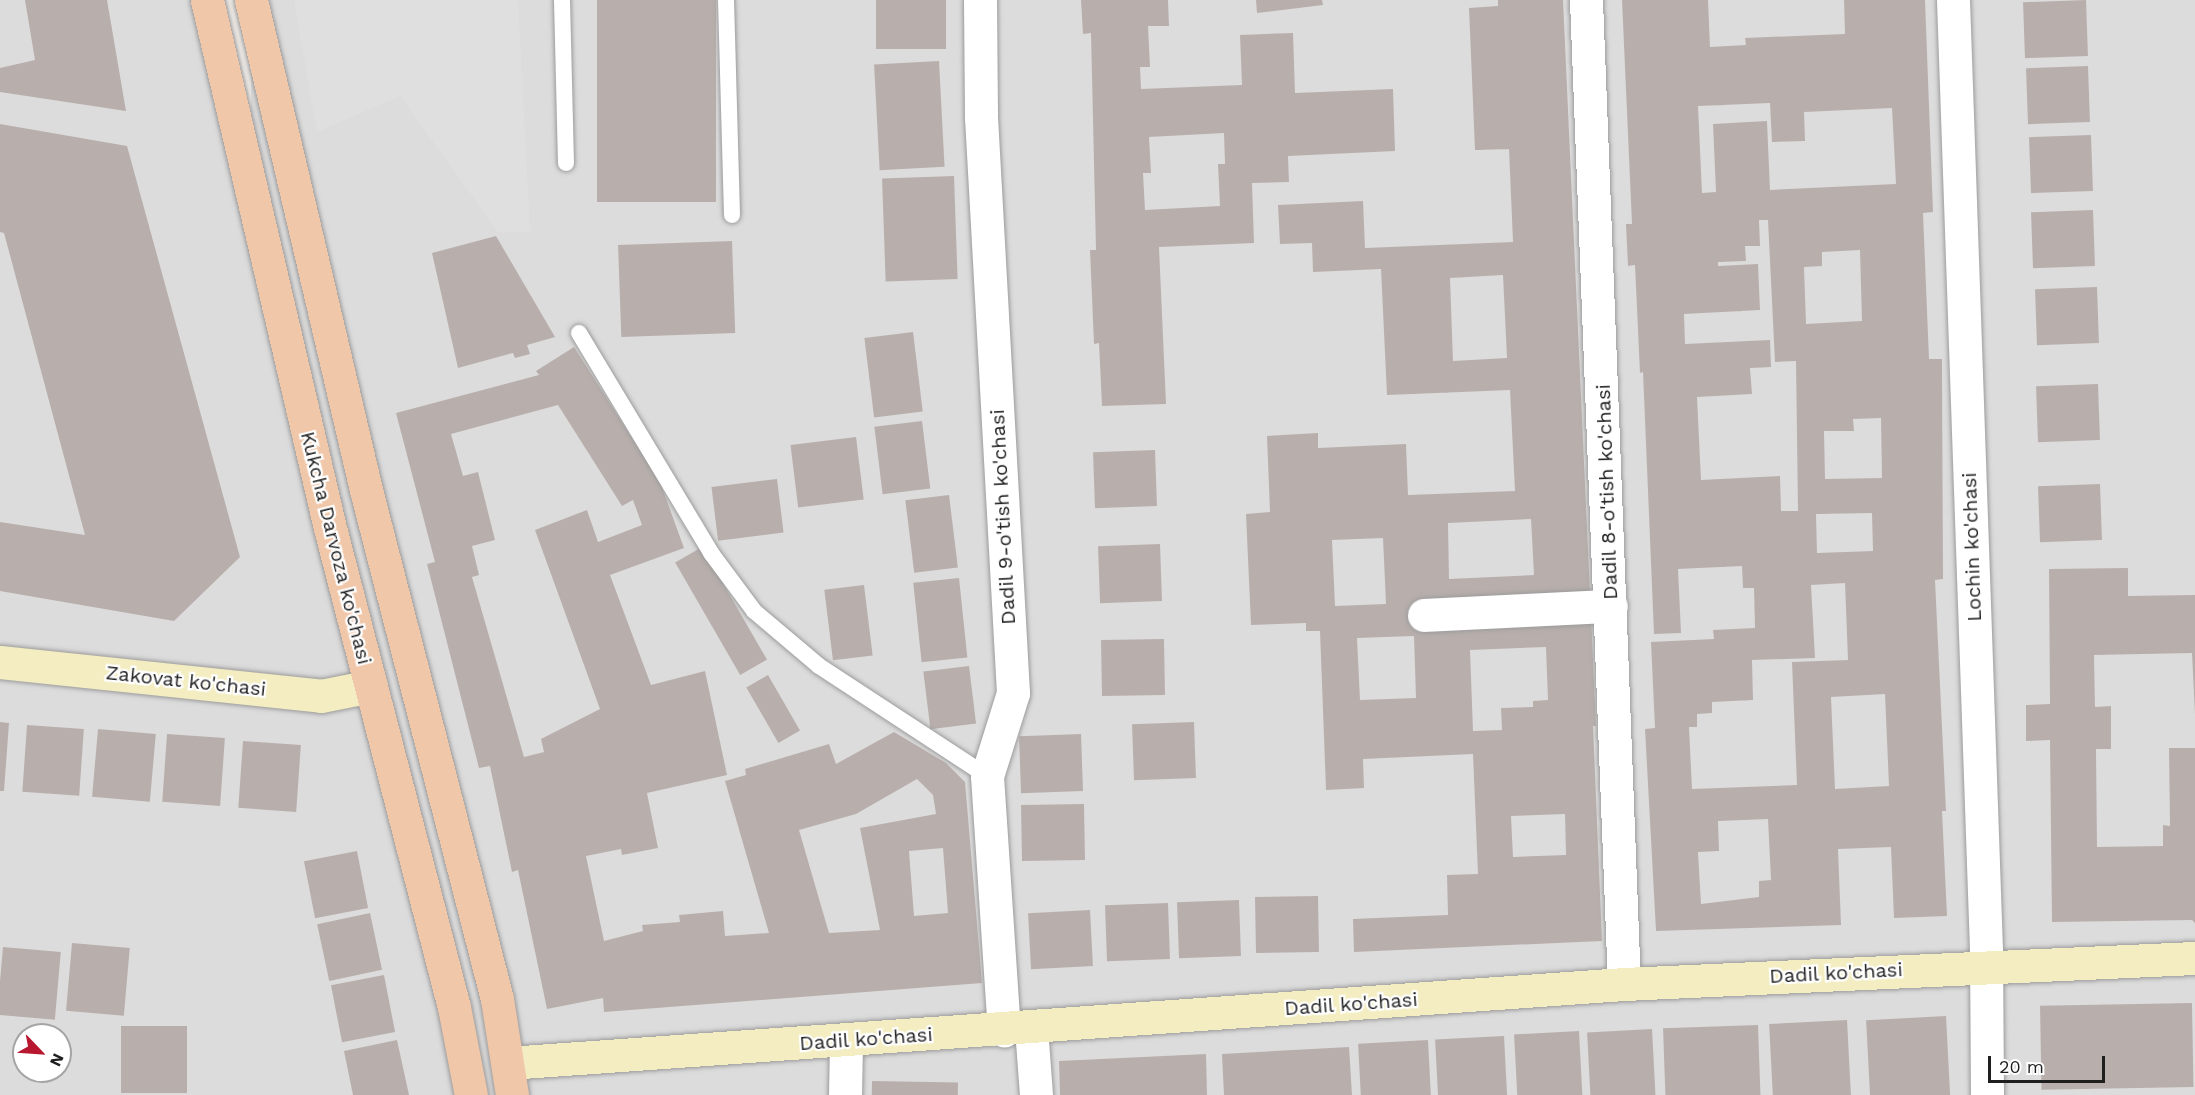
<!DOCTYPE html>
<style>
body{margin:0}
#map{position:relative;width:2195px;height:1095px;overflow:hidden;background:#efebe7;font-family:"Work Sans",sans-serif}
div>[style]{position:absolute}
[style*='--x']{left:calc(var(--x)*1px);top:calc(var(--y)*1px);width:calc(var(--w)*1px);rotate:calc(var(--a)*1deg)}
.residential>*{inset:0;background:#dddcdc;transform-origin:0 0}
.parking>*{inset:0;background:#dfdfdf}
.building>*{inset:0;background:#b8afac;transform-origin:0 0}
.roads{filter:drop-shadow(0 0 2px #9c9c9c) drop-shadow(0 0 2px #9c9c9c)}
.lane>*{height:16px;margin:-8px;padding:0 8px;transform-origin:8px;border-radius:8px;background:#fff}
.street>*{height:33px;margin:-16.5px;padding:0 16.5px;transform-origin:16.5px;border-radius:16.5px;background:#fff}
.secondary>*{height:33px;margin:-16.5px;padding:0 16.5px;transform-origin:16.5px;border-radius:16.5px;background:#f3edc1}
.primary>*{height:33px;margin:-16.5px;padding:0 16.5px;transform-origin:16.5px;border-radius:16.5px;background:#f1c7a9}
span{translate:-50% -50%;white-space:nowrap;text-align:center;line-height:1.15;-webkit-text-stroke:4.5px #fff;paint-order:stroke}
.street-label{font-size:20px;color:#1f1f1f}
.north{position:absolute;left:12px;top:1023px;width:60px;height:60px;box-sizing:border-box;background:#fff;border:2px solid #a5a5a5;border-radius:50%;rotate:115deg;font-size:16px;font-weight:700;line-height:24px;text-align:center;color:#1f1f1f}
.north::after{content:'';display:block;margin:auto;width:21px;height:27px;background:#b7172f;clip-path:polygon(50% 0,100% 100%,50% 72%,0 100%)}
.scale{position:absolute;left:1988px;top:1056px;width:117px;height:27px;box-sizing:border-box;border:3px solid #1f1f1f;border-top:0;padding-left:8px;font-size:18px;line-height:21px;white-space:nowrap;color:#1f1f1f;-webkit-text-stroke:4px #fff;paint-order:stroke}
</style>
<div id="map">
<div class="residential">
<i style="clip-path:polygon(evenodd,0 0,207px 0,471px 1095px,0 1095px,0 0,24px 1035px,60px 1035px,60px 1071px,24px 1071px,24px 1035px)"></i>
<i style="left:251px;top:0;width:1944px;height:1126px"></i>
</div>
<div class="parking">
<i style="clip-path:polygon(294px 0,518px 0,530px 232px,498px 232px,400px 96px,317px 132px)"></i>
</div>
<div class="building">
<i style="clip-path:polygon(25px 0,107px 0,126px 111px,0 92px,0 68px,35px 60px)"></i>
<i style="left:597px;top:0;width:119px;height:202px"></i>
<i style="left:876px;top:0;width:70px;height:49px"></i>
<i style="clip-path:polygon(evenodd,1081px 0,1168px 0,1169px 26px,1148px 26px,1150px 67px,1140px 67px,1141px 89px,1242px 85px,1240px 35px,1293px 33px,1295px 93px,1393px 89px,1395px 151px,1288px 156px,1289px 182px,1252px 183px,1254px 243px,1159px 247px,1166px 404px,1102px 406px,1099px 343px,1094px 344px,1090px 250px,1096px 250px,1091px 33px,1083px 34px,1081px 0,1224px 133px,1225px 164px,1218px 164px,1220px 206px,1145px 210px,1143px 173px,1151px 173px,1149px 137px,1224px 133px)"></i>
<i style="clip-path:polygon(1256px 0,1322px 0,1323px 5px,1257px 13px)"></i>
<i style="clip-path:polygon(evenodd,1498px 0,1563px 0,1596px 726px,1593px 726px,1602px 941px,1354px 952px,1353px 919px,1448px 915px,1447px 875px,1478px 874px,1473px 754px,1363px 759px,1364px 788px,1326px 790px,1320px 631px,1306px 631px,1306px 623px,1251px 625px,1246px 514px,1270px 512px,1267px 436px,1318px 433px,1318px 448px,1406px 444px,1408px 495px,1515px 491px,1510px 390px,1387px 395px,1381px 269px,1313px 272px,1312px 243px,1280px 244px,1278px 205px,1363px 201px,1365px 248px,1513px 242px,1509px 149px,1475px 150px,1469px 8px,1498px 6px,1498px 0,1503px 275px,1507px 358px,1453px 361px,1450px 278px,1503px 275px,1498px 0,1531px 519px,1534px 575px,1449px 579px,1448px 523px,1531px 519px,1498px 0,1383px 538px,1386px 604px,1335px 606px,1332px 540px,1383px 538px,1498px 0,1414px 636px,1416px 698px,1360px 700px,1357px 638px,1414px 636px,1498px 0,1546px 647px,1548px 700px,1533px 701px,1533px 707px,1501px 708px,1502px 730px,1473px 731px,1470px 650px,1546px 647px,1498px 0,1565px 814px,1566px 855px,1513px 857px,1511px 816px,1565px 814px)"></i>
<i style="clip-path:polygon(evenodd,1622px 0,1708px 0,1710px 47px,1746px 45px,1745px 38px,1845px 34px,1844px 0,1925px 0,1933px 212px,1923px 213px,1929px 359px,1942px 359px,1943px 579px,1935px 580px,1946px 811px,1942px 811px,1947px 916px,1894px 918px,1891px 847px,1838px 849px,1841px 925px,1656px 931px,1645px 729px,1655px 728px,1651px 642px,1714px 639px,1713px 630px,1755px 628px,1754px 588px,1743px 588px,1742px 566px,1678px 569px,1681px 633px,1654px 634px,1643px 372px,1640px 373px,1635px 265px,1628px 266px,1626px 224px,1632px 224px,1622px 0,1770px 103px,1772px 142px,1805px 141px,1804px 112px,1892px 108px,1896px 184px,1770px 190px,1767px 121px,1713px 124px,1716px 192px,1702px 193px,1698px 106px,1770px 103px,1622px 0,1759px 220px,1768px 220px,1775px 362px,1796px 361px,1798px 511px,1781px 511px,1780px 476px,1701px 480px,1697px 397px,1752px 394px,1750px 368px,1771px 367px,1770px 340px,1685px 344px,1684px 314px,1760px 310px,1758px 264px,1718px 266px,1718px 262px,1746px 261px,1745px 246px,1760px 246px,1759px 220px,1622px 0,1860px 250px,1862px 321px,1806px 324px,1804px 267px,1822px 266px,1822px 252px,1860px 250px,1622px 0,1881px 418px,1882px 478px,1825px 479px,1824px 431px,1854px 431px,1853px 419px,1881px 418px,1622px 0,1872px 513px,1873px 551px,1817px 553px,1816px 514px,1872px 513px,1622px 0,1845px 583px,1848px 660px,1792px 662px,1797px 785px,1692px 789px,1689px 727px,1697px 727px,1697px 714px,1712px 713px,1712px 702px,1753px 700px,1752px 660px,1815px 658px,1811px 585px,1845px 583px,1622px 0,1885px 694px,1889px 786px,1835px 789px,1831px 697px,1885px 694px,1622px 0,1768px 819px,1771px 880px,1759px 881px,1759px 897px,1701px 904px,1698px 852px,1719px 851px,1718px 821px,1768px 819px)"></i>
<i style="left:2086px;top:0;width:56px;height:63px;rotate:88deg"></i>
<i style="left:939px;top:61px;width:106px;height:65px;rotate:87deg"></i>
<i style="left:2088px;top:66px;width:56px;height:62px;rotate:88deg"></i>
<i style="clip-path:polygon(0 124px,127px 146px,240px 557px,174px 621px,0 591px,0 522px,85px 535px,4px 233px,0 232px)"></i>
<i style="left:2091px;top:135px;width:56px;height:62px;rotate:88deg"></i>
<i style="left:954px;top:176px;width:103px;height:72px;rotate:88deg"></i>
<i style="left:2093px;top:210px;width:56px;height:62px;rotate:88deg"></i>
<i style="clip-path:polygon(496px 236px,555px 337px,527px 345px,530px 354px,515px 358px,513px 353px,458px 368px,432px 253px)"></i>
<i style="left:732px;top:241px;width:92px;height:114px;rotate:88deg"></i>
<i style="left:2097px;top:287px;width:56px;height:62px;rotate:88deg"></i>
<i style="left:913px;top:332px;width:80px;height:49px;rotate:83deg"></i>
<i style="clip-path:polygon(evenodd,574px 347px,660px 482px,684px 548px,610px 575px,651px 685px,705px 671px,727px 775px,647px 793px,658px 848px,622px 855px,621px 849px,586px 856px,604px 941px,643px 931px,642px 925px,680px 922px,679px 915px,723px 911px,725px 936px,769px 933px,725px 781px,746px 775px,745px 769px,829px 744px,836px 764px,894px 732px,946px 763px,965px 782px,982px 983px,604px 1012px,603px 998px,547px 1009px,518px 870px,512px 872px,490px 766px,479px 768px,427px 564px,435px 562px,396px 413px,539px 375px,536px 371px,574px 347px,558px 405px,622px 506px,633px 500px,642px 525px,598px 542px,587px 510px,535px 530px,600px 709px,541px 739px,544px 752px,524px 757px,472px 577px,479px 575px,472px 546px,495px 540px,478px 472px,463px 476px,451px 434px,558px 405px,574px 347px,917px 779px,933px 795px,936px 814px,860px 828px,880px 930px,829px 933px,799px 830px,856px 814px,917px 779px,574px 347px,943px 848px,948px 913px,914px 916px,909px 851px,943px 848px)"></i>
<i style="left:2098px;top:384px;width:56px;height:62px;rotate:88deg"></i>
<i style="left:922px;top:421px;width:68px;height:48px;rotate:83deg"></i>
<i style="left:856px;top:437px;width:63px;height:66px;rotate:83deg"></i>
<i style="left:1155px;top:450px;width:56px;height:62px;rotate:88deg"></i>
<i style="left:777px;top:479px;width:54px;height:66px;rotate:83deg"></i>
<i style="left:2100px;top:484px;width:56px;height:62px;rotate:88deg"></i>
<i style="left:949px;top:495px;width:73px;height:44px;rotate:83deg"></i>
<i style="left:1160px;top:544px;width:57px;height:62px;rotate:88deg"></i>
<i style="left:702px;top:547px;width:130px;height:31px;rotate:60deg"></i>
<i style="clip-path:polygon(2128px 568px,2128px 596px,2195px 595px,2195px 714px,2192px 653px,2094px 655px,2095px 707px,2111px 706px,2111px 749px,2096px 749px,2097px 847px,2163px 846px,2163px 825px,2170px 826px,2169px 748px,2195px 748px,2195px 923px,2192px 920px,2052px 922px,2050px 740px,2026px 741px,2026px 705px,2050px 704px,2049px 569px)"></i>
<i style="left:959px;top:578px;width:80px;height:46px;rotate:84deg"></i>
<i style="left:864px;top:585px;width:71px;height:40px;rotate:83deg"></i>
<i style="left:1164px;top:639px;width:56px;height:63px;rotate:89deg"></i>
<i style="left:969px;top:666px;width:58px;height:46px;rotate:83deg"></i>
<i style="left:768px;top:675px;width:64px;height:25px;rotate:60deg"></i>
<i style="clip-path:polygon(0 722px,9px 723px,4px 791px,0 791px)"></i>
<i style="left:1194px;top:722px;width:56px;height:62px;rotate:88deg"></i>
<i style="left:27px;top:725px;width:57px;height:67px;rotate:4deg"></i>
<i style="left:98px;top:729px;width:58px;height:68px;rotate:5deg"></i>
<i style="left:167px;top:734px;width:58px;height:68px;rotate:4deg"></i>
<i style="left:1081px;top:734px;width:57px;height:62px;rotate:88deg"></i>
<i style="left:243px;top:741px;width:58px;height:67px;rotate:4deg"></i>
<i style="left:1084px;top:804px;width:56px;height:63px;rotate:89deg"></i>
<i style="left:357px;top:851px;width:58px;height:54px;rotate:79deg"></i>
<i style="left:1318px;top:896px;width:56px;height:63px;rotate:89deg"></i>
<i style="left:1239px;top:900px;width:56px;height:62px;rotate:88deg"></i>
<i style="left:1168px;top:903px;width:56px;height:63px;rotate:88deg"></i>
<i style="left:1090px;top:910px;width:56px;height:62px;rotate:87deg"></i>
<i style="left:370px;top:913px;width:58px;height:54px;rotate:78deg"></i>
<i style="left:72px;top:943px;width:58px;height:68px;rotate:5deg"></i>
<i style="left:3px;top:947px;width:58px;height:68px;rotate:5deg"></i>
<i style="left:384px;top:975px;width:58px;height:54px;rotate:79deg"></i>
<i style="left:2192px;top:1003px;width:84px;height:152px;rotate:89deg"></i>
<i style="left:1946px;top:1016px;width:79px;height:80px;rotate:87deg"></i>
<i style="left:1847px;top:1020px;width:75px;height:78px;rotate:87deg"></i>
<i style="left:1758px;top:1025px;width:70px;height:95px;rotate:88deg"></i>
<i style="left:121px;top:1026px;width:66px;height:67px"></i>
<i style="left:1652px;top:1029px;width:66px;height:65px;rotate:87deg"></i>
<i style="left:1579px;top:1031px;width:64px;height:65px;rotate:87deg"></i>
<i style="left:1504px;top:1036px;width:59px;height:69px;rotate:87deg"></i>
<i style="clip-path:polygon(397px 1040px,409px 1095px,353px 1095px,344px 1051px)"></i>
<i style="left:1428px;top:1040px;width:55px;height:70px;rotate:87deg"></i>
<i style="clip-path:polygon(1349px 1047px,1352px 1095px,1224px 1095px,1222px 1054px)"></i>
<i style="clip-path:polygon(1206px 1054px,1207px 1095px,1060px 1095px,1059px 1061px)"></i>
<i style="left:872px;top:1081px;width:86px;height:14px;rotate:1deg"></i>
</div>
<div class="roads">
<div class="lane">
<i style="--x:562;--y:0;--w:163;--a:88.6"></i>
<i style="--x:726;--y:0;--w:215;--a:88.4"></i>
<i style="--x:579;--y:333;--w:257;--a:59"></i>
<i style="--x:711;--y:553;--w:72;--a:53.4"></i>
<i style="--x:754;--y:611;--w:85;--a:40.2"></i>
<i style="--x:819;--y:666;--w:201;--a:33.2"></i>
</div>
<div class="street">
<i style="--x:980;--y:0;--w:117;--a:89.5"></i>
<i style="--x:981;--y:117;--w:577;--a:86.82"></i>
<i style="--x:1013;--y:693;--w:87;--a:107.4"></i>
<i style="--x:987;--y:776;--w:255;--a:86.2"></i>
<i style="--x:1586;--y:0;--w:985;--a:87.79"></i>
<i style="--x:1953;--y:0;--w:952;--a:88.01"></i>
<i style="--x:1986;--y:951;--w:144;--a:89.6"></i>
<i style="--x:1424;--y:615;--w:187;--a:-2.8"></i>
<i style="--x:1031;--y:1028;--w:67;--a:85.7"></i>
<i style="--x:845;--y:1095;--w:54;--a:-88.9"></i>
</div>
<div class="secondary">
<i style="--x:0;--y:662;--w:323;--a:6"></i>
<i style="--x:321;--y:696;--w:51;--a:-11.3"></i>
<i style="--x:508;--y:1063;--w:1119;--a:-4.05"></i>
<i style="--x:1624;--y:984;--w:572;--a:-2.61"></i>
</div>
<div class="primary">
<i style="--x:207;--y:0;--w:542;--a:76.89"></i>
<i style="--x:330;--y:528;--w:495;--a:75.5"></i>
<i style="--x:454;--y:1007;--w:90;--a:79.1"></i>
<i style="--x:251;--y:0;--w:503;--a:76.79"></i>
<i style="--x:366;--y:490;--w:526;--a:75.57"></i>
<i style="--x:497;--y:999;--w:97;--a:81.1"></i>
</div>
</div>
<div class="street-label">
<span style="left:1607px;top:492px;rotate:-92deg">Dadil 8-o'tish ko'chasi</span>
<span style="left:1003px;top:517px;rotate:-93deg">Dadil 9-o'tish ko'chasi</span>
<span style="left:1972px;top:547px;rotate:-92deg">Lochin ko'chasi</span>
<span style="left:336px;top:548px;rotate:76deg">Kukcha Darvoza ko'chasi</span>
<span style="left:186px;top:681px;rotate:6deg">Zakovat ko'chasi</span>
<span style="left:1836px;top:973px;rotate:-3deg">Dadil ko'chasi</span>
<span style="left:1351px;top:1004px;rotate:-4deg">Dadil ko'chasi</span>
<span style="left:866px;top:1039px;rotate:-4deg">Dadil ko'chasi</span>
</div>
<div class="north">N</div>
<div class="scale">20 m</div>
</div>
